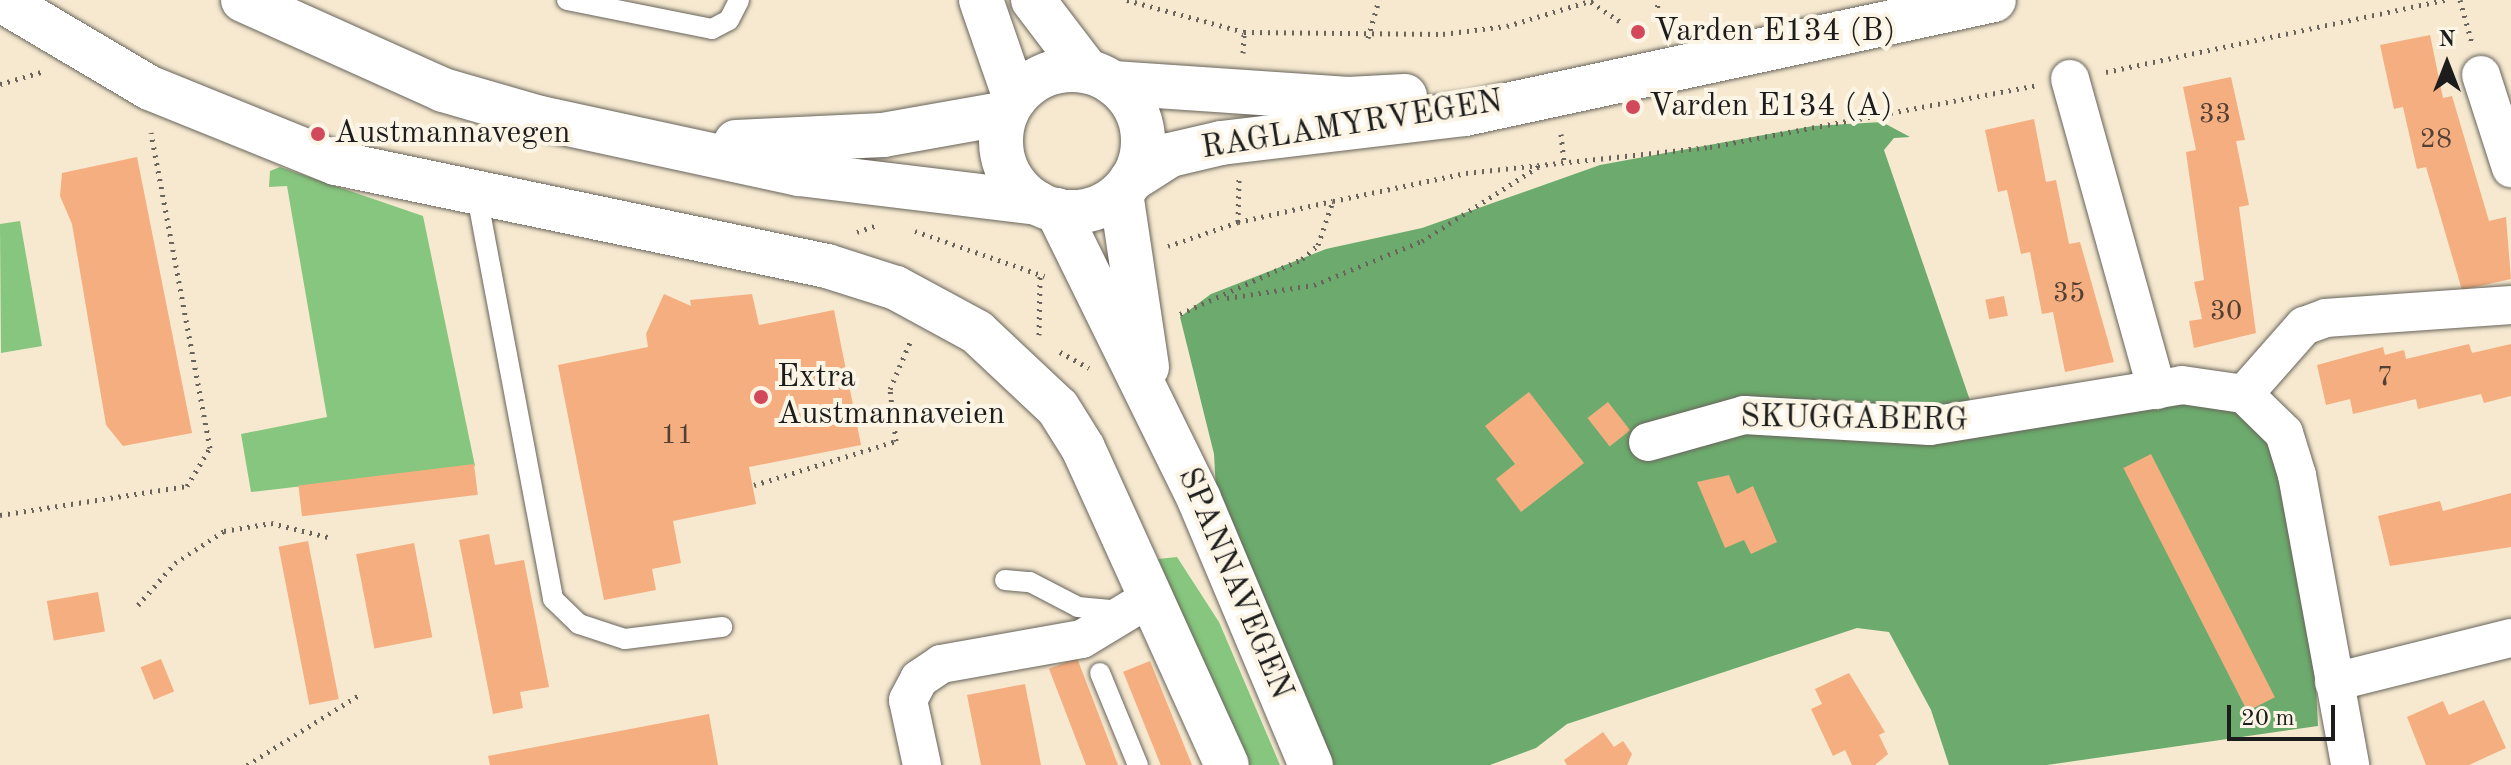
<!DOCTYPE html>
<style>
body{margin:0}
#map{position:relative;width:2511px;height:765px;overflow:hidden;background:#f6e9d0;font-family:"Old Standard TT",serif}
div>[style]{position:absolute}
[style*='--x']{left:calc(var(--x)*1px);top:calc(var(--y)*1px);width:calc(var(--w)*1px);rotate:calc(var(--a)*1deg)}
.green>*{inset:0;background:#86c67e}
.forest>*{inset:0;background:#6cab6d}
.building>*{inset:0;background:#f5ae7f;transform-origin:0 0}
.path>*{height:5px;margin-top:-2.5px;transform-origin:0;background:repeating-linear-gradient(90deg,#68645b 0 2px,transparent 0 8px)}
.roads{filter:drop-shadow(0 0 2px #68645b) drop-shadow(0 0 2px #68645b)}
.lane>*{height:20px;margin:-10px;padding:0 10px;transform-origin:10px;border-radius:10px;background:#fff}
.street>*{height:38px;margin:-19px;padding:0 19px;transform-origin:19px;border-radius:19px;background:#fff}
.secondary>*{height:44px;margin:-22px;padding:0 22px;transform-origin:22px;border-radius:22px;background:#fff}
.highway>*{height:44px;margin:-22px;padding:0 22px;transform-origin:22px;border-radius:22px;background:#fff}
.highway>.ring{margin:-22px;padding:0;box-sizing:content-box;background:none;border:44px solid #fff;border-radius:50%}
.dots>*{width:22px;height:22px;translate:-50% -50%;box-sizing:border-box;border:4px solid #fcf5e5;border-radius:50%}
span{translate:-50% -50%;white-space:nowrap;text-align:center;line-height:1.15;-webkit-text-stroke:8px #fcf5e5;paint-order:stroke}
.number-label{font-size:28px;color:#524035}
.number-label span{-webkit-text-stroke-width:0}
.poi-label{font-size:32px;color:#1c1c1c}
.left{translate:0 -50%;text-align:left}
.street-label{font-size:32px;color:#1c1c1c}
.north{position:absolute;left:2407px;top:24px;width:80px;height:80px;-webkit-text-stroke:6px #fcf5e5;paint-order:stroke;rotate:0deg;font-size:22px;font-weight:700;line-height:32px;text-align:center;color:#1c1c1c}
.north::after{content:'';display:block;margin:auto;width:28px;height:36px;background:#1c1c1c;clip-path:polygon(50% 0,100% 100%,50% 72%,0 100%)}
.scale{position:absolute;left:2227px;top:705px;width:108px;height:36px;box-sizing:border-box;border:4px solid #1c1c1c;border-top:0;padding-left:10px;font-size:24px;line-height:28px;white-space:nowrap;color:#1c1c1c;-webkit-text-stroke:6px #fcf5e5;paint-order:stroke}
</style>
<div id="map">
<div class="green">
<i style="clip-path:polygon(280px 167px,423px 216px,475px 466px,251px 492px,241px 434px,327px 417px,287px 186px,269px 187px,270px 171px)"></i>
<i style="clip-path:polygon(20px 221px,42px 346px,1px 353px,0 224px)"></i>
<i style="clip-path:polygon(1177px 557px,1219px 622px,1280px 765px,1248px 765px,1158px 559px)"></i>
</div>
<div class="forest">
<i style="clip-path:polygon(1882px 122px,1910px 137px,1894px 138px,1884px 150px,1974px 412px,2208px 378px,2270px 433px,2312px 608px,2318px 726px,2047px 765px,1949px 765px,1931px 710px,1889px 632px,1857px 628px,1567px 724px,1536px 748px,1490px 765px,1289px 765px,1221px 582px,1214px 454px,1180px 317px,1211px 294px,1326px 249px,1422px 228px,1600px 165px,1813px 126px)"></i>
</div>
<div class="building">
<i style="clip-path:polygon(2430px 35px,2443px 98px,2452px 96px,2489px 221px,2506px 217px,2511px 279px,2462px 290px,2426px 167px,2417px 169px,2403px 107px,2394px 109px,2380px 45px)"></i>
<i style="clip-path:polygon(2231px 77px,2245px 140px,2236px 141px,2249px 205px,2239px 207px,2256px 333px,2194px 348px,2189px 321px,2202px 319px,2194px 282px,2204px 280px,2186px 152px,2196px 150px,2183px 87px)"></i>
<i style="clip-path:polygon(2034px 119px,2046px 182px,2056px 180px,2069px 244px,2080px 242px,2114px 362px,2065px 372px,2053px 312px,2042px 314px,2030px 252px,2021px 254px,2007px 190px,1998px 192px,1985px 130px)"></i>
<i style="clip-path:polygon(137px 157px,192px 433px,123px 446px,106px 425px,72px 224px,60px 196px,62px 173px)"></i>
<i style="clip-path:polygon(664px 294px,691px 306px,690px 300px,752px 294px,759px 325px,834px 310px,861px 445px,749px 467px,756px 504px,673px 521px,681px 563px,652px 569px,656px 590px,604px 600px,558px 365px,648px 347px,646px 334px)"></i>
<i style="left:2004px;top:296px;width:20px;height:19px;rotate:79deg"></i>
<i style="clip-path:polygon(2469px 344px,2472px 353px,2511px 344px,2511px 396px,2484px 403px,2481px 394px,2418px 409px,2416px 399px,2353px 414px,2350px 399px,2326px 405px,2317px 365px,2383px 347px,2385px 355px,2404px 350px,2406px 359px)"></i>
<i style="clip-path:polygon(1529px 392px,1584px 463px,1521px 512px,1496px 479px,1515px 464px,1485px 426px)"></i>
<i style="left:1608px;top:402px;width:36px;height:26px;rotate:52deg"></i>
<i style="left:2151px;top:454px;width:273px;height:31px;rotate:63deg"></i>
<i style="left:474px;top:464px;width:31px;height:177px;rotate:83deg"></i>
<i style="clip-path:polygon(1729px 475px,1737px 494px,1753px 486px,1777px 542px,1751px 554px,1744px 540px,1725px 548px,1697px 482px)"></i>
<i style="clip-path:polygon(2511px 493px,2511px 547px,2390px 566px,2378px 516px,2440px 501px,2443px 511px)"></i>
<i style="clip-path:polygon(489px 534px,495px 565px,524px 560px,549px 687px,520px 692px,523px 708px,493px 714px,459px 540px)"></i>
<i style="left:308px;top:541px;width:161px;height:30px;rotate:79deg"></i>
<i style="left:414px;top:543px;width:96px;height:59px;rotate:79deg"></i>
<i style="left:98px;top:592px;width:40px;height:52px;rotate:80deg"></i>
<i style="left:1077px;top:658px;width:115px;height:30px;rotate:69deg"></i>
<i style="left:161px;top:659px;width:35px;height:22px;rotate:68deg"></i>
<i style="left:1150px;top:661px;width:113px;height:29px;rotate:68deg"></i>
<i style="clip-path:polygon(1849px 673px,1885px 732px,1879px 735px,1888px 754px,1875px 765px,1852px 765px,1845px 750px,1833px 756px,1811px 709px,1822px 704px,1815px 689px)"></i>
<i style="clip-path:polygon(1025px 684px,1041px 765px,981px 765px,967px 695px)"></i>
<i style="clip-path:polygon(2484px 700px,2506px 748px,2469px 765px,2426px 765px,2407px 717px,2443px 701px,2449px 715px)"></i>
<i style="clip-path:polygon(709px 714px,718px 765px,490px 765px,488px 756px)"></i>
<i style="clip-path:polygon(1603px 732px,1614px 747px,1623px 741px,1632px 754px,1627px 765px,1567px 765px,1564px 760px)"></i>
</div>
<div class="path">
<i style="--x:1127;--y:0;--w:121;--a:15.3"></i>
<i style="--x:2460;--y:0;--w:45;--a:74.4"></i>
<i style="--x:1591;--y:2;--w:37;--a:34"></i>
<i style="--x:1657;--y:15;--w:15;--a:-86"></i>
<i style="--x:1368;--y:38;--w:40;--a:-74"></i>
<i style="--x:1243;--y:53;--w:21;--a:-87"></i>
<i style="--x:1244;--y:32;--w:199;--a:0.6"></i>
<i style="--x:1443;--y:34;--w:64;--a:-7.1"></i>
<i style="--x:1507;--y:26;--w:90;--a:-16.8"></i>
<i style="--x:2106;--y:72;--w:348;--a:-12"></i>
<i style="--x:0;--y:84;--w:47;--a:-16.1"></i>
<i style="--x:1561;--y:134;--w:27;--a:84"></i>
<i style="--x:1238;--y:222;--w:97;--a:-12.5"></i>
<i style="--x:915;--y:231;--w:137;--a:19.2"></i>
<i style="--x:857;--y:232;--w:21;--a:-19"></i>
<i style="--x:1168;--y:246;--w:74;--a:-18.9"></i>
<i style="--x:1238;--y:222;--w:44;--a:-88.7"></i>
<i style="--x:1227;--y:298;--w:88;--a:-8.5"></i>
<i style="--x:1314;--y:285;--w:117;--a:-22.2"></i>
<i style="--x:1422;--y:241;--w:141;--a:-32.6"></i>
<i style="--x:1180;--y:314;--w:134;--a:-24.3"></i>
<i style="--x:1302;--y:259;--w:21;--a:-41"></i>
<i style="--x:1318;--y:245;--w:46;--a:-71.2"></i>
<i style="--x:1333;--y:201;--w:136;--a:-11.9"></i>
<i style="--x:1466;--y:173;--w:245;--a:-6.1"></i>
<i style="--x:1710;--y:147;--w:330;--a:-10.7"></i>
<i style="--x:1039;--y:335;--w:59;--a:-89"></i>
<i style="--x:1060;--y:352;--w:33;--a:29"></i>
<i style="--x:754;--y:485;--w:149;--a:-17.2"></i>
<i style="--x:896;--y:441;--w:52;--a:-96.6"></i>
<i style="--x:890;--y:389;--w:53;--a:-66.8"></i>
<i style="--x:0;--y:515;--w:189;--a:-8.8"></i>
<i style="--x:187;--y:486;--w:44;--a:-58.8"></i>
<i style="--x:210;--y:448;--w:321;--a:-100.6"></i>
<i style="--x:138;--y:605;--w:56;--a:-48.6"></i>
<i style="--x:175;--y:563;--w:59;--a:-33.1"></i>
<i style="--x:224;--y:531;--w:48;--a:-9.7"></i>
<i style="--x:271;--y:523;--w:59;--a:13.8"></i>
<i style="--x:247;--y:765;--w:132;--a:-32"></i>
</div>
<div class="roads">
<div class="lane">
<i style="--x:567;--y:0;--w:148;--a:11.3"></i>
<i style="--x:712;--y:29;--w:19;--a:-28"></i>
<i style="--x:729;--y:20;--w:22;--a:-63"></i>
<i style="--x:477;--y:196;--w:410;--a:79.3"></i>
<i style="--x:553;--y:599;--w:36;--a:44"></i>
<i style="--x:579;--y:624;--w:48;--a:18.1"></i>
<i style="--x:625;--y:639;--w:98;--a:-7.1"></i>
<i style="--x:1005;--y:580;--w:25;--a:5"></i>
<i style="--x:1030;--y:582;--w:54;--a:27.5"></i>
<i style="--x:1078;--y:607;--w:43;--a:5.3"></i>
<i style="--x:1100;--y:673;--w:100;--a:67.6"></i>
</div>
<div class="street">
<i style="--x:2481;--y:75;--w:98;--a:72.1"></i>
<i style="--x:2070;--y:79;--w:323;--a:74.4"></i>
<i style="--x:2244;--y:394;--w:91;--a:-48.6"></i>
<i style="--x:2304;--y:326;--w:23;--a:-20"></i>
<i style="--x:2326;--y:318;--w:185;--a:-4"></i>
<i style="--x:1648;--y:442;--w:100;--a:-15.7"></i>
<i style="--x:1744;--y:415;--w:186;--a:3.4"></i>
<i style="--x:1930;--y:426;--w:255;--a:-9.2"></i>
<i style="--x:2182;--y:385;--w:63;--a:8.3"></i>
<i style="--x:2244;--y:394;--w:56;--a:44.3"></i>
<i style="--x:2284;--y:433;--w:44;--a:72.8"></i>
<i style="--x:2297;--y:475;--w:295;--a:79.6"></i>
<i style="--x:2334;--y:682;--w:182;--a:-14"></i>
<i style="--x:922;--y:765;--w:66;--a:-102.2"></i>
<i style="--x:908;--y:700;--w:24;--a:-62"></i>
<i style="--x:919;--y:679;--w:27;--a:-34"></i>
<i style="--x:941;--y:664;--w:143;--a:-10.1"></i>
<i style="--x:1082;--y:639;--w:83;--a:-31.2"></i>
</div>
<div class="secondary">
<i style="--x:1;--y:0;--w:173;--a:30.6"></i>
<i style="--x:150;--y:88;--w:201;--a:22"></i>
<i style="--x:336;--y:163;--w:502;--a:11.85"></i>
<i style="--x:827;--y:266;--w:72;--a:17.7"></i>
<i style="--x:896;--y:288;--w:92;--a:28.5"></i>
<i style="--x:977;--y:332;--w:111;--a:43.2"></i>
<i style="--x:1058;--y:408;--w:47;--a:58"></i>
<i style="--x:1083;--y:448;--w:348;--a:65.6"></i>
<i style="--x:981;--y:0;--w:104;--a:70.9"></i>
<i style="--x:1033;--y:0;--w:89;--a:52.7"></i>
<i style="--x:1121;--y:193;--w:176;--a:81.5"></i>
<i style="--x:1057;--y:210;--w:322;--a:63.8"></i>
<i style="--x:1199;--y:499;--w:289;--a:67.2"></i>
</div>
<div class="highway">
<i style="--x:243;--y:0;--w:219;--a:24.2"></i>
<i style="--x:443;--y:90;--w:101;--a:16.1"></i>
<i style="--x:540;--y:118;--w:265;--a:12.2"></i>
<i style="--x:799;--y:174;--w:240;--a:6.9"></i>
<i class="ring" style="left:1001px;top:70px;width:98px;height:98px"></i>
<i style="--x:1113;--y:83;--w:236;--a:3.9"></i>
<i style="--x:1348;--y:99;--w:57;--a:-3"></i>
<i style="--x:736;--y:142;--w:147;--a:-2.7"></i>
<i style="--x:883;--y:135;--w:125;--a:-10.1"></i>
<i style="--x:1131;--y:180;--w:46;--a:-32.7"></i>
<i style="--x:1170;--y:155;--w:52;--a:-13.2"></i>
<i style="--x:1221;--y:143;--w:246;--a:-6.8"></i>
<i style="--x:1465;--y:114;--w:541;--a:-12.16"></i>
</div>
</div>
<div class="dots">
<i style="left:1638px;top:32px;background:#d1495b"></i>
<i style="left:1633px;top:107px;background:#d1495b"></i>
<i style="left:318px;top:134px;background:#d1495b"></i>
<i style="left:761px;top:397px;background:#d1495b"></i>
</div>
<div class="number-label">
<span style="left:2215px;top:115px">33</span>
<span style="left:2436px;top:140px">28</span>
<span style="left:2069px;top:294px">35</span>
<span style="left:2226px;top:312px">30</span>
<span style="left:2385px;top:378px">7</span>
<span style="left:677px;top:436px">11</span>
</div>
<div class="poi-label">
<span class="left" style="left:1654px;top:32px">Varden E134 (B)</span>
<span class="left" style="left:1649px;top:107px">Varden E134 (A)</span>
<span class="left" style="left:334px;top:134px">Austmannavegen</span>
<span class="left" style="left:777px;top:397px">Extra<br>Austmannaveien</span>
</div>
<div class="street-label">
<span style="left:1352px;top:126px;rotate:-9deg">RAGLAMYRVEGEN</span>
<span style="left:1854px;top:420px;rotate:1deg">SKUGGABERG</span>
<span style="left:1234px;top:584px;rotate:67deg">SPANNAVEGEN</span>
</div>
<div class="north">N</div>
<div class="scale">20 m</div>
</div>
